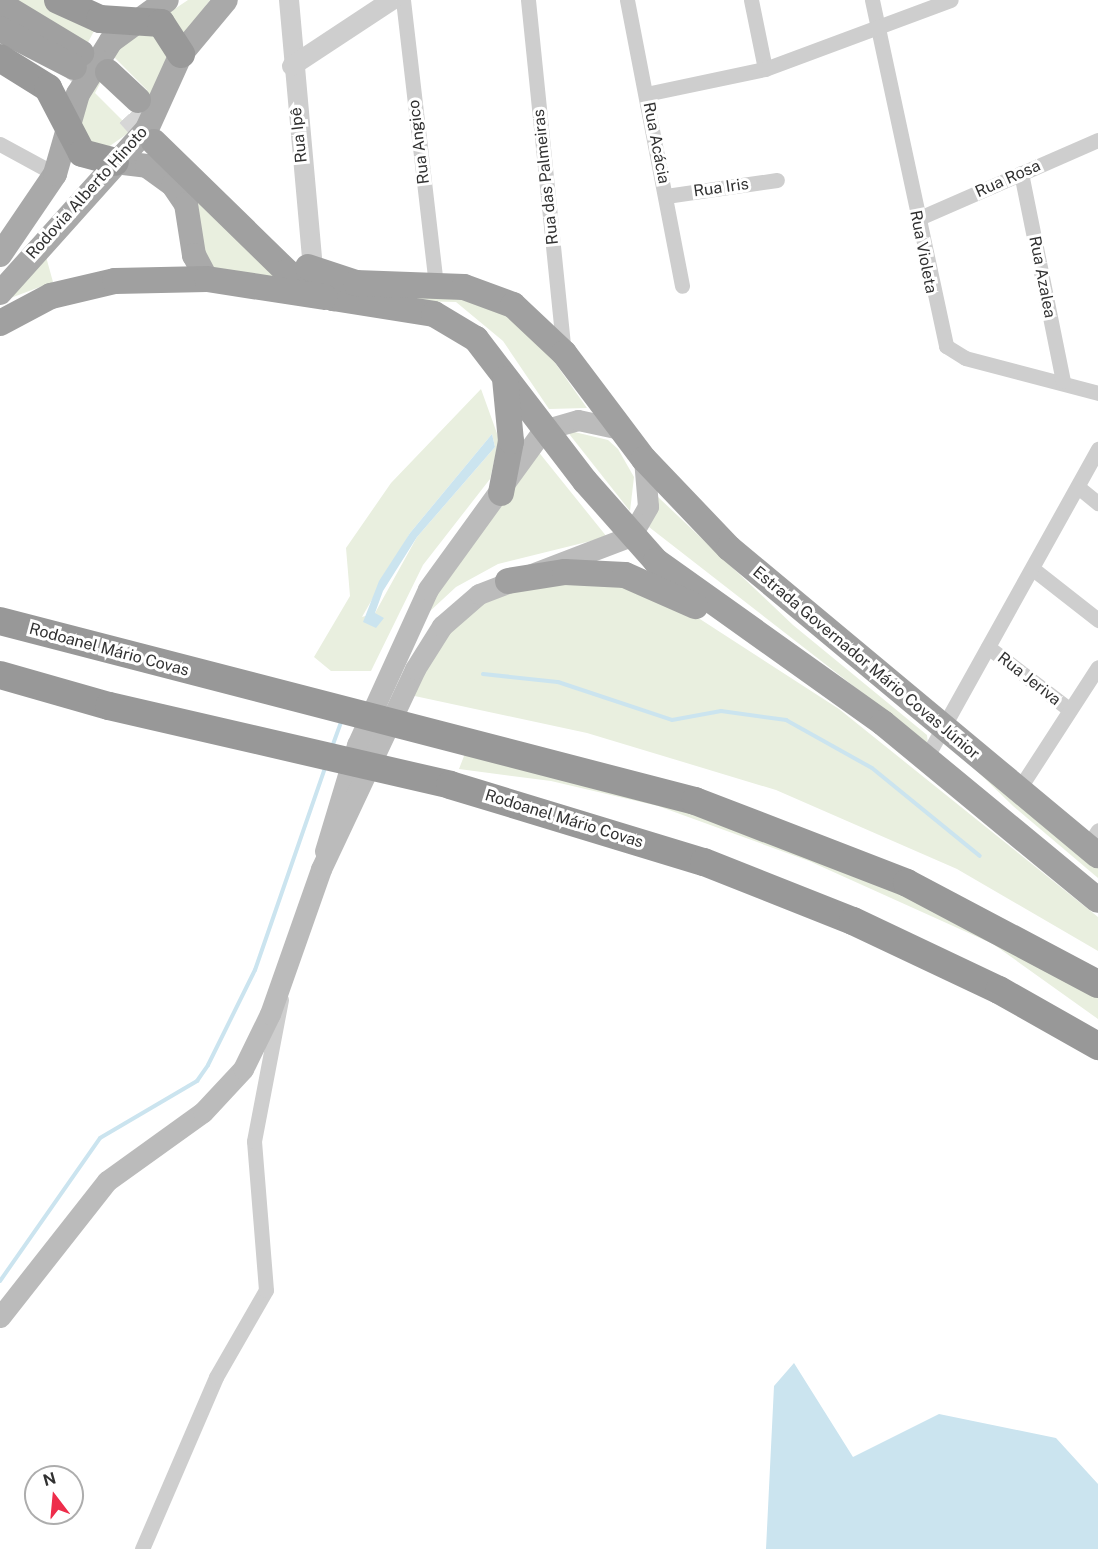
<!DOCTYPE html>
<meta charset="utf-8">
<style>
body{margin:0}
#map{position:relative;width:1098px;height:1549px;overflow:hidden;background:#fff;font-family:"Public Sans",sans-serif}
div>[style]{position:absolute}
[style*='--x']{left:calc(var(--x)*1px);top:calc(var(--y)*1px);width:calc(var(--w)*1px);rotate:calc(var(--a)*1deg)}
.green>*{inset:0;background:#e9efdf}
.water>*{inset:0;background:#cbe4ef}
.stream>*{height:4px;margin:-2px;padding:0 2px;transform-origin:2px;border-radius:2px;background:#cbe4ef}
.trunk-tunnel>*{height:26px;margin-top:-13px;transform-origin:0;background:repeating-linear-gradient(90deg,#d6d6d6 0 26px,transparent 0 39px)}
.minor>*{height:15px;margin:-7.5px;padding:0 7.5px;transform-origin:7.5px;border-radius:7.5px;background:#cecece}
.tertiary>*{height:20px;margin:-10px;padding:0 10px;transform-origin:10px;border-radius:10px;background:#cecece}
.secondary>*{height:21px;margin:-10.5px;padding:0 10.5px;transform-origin:10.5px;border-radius:10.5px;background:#bbb}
.primary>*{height:24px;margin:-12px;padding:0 12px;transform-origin:12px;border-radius:12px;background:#a9a9a9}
.trunk>*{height:26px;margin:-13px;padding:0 13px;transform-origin:13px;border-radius:13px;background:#a0a0a0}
.motorway>*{height:28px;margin:-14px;padding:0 14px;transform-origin:14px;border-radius:14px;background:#989898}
span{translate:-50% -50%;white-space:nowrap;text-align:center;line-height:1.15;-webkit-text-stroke:6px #fff;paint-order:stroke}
.street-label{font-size:16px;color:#313131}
.north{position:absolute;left:24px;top:1465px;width:60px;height:60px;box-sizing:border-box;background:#fff;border:2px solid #adadad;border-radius:50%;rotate:344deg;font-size:16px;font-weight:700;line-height:24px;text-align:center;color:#313131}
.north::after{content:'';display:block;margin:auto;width:21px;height:27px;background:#ee2d4b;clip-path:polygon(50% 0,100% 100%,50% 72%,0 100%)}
</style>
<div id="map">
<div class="green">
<i style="clip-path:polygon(8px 0,53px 0,94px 31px,85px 48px)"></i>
<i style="clip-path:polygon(188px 0,210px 0,185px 34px,167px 14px)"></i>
<i style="clip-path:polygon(evenodd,128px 30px,164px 31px,167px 66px,134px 129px,104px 150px,80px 136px,81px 108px,128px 30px,114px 57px,147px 90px,127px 125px,95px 93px,114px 57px)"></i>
<i style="clip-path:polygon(182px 184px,286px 282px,208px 268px)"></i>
<i style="clip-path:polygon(45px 253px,53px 282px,0 302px)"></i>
<i style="clip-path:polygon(347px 289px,436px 290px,504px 307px,553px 360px,587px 408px,549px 409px,503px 341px,456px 302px,409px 301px)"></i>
<i style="clip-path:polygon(evenodd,481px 389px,499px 439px,490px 479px,423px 565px,371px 671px,331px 671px,314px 657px,350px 596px,346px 548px,391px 483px,481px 389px,492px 434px,495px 447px,417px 537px,375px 613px,362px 617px,410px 533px,492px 434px)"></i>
<i style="clip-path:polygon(566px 430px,608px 440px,618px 449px,634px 477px,630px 511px)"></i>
<i style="clip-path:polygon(537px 450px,607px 537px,498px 564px,456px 587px,429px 612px,425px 602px)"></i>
<i style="clip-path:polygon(658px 497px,793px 625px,927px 735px,928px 744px,649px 527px)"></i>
<i style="clip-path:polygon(574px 573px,669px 599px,839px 709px,1098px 917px,1098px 951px,957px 869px,776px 790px,587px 733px,410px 695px,448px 631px,494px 593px)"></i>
<i style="clip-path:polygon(458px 742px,683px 792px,1098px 988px,1098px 1019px,993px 944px,809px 861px,658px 806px,551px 781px,459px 769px,464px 756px)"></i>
<i style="clip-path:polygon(973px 767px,1098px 866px,1098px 878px,1013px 806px)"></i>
</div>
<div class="water">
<i style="clip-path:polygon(492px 434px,495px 447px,417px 537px,383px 591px,375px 613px,384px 618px,376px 628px,363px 622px,379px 581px,410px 533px)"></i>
<i style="clip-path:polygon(794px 1363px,853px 1457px,939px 1414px,1056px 1438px,1098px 1484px,1098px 1549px,766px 1549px,774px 1386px)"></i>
</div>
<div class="stream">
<i style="--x:483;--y:674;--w:75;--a:6.1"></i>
<i style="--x:558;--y:682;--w:120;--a:18.4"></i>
<i style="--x:672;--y:720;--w:50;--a:-10.4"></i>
<i style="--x:721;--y:711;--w:66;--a:7.9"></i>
<i style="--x:786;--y:720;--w:98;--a:29.2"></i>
<i style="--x:872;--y:768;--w:139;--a:39.2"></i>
<i style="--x:332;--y:747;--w:27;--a:-70"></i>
<i style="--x:0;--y:1281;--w:174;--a:-55"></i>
<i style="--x:100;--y:1138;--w:113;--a:-30.4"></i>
<i style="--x:197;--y:1081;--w:19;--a:-55"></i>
<i style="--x:208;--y:1065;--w:106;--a:-63.7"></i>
<i style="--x:255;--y:970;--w:214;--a:-70.9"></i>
</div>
<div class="trunk-tunnel">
<i style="--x:74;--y:67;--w:34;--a:37"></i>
<i style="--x:129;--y:114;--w:38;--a:48"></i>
</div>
<div class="minor">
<i style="--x:403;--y:0;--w:286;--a:83.4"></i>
<i style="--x:528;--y:0;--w:355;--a:84.2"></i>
<i style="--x:627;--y:0;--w:291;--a:79.1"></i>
<i style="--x:751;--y:0;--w:70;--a:78.5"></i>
<i style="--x:872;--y:0;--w:354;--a:77.9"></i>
<i style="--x:946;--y:346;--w:22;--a:32"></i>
<i style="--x:965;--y:358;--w:138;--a:14.7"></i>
<i style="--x:646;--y:94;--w:122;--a:-11.9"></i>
<i style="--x:765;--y:69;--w:198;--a:-20.4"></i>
<i style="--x:0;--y:144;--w:63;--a:28.6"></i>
<i style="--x:1021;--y:173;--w:212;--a:78.6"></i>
<i style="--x:666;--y:196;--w:112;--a:-8.2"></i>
<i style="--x:917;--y:219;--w:197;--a:-23.6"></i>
<i style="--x:1078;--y:487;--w:26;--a:39"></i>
<i style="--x:1033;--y:569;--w:83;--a:38.1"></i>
<i style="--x:988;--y:647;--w:103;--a:37.5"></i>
<i style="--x:926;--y:758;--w:354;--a:-60.9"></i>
<i style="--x:1019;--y:789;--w:145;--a:-57.1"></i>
<i style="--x:1087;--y:847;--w:20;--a:-57"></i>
<i style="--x:142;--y:1549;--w:187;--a:-66.7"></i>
<i style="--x:216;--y:1377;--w:100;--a:-60.1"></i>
<i style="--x:266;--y:1290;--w:149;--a:-94.6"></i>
<i style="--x:254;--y:1141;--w:144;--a:-79.2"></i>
</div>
<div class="tertiary">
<i style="--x:289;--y:0;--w:271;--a:84.9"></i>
<i style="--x:292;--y:66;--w:120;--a:-33.4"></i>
</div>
<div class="secondary">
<i style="--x:325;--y:851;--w:111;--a:-73.2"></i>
<i style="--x:357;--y:745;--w:171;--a:-65.5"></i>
<i style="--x:428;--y:589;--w:196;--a:-54.1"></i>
<i style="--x:543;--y:430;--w:36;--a:-16"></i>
<i style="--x:578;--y:420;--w:43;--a:12.1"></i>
<i style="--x:0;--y:1317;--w:173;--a:-51.8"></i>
<i style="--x:107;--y:1181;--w:118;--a:-35.7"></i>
<i style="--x:203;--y:1112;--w:59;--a:-47.1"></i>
<i style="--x:243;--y:1069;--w:61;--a:-63.9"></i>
<i style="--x:270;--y:1014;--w:154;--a:-70.6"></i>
<i style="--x:321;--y:869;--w:221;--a:-64.8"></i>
<i style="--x:415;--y:669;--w:51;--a:-57.9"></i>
<i style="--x:442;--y:626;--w:49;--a:-40.9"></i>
<i style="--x:479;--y:594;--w:163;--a:-20.9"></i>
<i style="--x:631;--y:536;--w:34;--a:-60"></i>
<i style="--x:648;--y:506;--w:47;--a:-94.9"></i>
</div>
<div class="primary">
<i style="--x:115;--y:162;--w:32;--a:7"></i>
<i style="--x:147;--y:166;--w:32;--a:36"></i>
<i style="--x:173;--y:185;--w:23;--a:56"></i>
<i style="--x:186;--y:204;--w:52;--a:81.1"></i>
<i style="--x:194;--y:255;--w:27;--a:62"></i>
<i style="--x:0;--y:255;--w:98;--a:-55.8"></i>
<i style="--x:55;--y:174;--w:83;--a:-74"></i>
<i style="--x:78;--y:94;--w:62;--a:-58.1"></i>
<i style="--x:111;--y:41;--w:69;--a:-36.2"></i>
<i style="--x:0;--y:293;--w:220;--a:-48.1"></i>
<i style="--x:147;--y:129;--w:82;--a:-65.6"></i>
<i style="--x:181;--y:54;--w:70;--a:-50.2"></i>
</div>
<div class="trunk">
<i style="--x:0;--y:4;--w:95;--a:31.2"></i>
<i style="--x:0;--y:29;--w:83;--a:27.2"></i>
<i style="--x:108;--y:72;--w:41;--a:43"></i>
<i style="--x:154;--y:142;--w:186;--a:44.3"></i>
<i style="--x:287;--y:272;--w:53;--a:29.5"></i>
<i style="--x:333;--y:298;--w:102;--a:9"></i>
<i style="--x:434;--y:314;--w:49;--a:30.8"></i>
<i style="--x:476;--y:339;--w:179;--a:52.5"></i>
<i style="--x:585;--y:481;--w:107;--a:48.4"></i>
<i style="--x:656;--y:561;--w:279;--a:35.5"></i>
<i style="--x:883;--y:723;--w:278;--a:39.5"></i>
<i style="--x:308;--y:267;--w:51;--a:18.4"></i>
<i style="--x:356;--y:283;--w:108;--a:2.1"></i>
<i style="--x:464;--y:287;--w:52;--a:20.2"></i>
<i style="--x:513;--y:305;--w:70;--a:43.3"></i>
<i style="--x:564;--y:353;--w:133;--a:53"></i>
<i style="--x:644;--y:459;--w:123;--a:46.3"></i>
<i style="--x:729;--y:548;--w:480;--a:39.8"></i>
<i style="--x:0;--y:323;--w:58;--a:-27.9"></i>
<i style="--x:51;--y:296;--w:66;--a:-13.2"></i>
<i style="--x:115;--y:281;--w:92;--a:-1.2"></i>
<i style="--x:207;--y:279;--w:119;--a:8.7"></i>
<i style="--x:501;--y:493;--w:53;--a:-79.1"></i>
<i style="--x:511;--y:441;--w:62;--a:-95.5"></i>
<i style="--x:508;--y:581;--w:58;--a:-9"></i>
<i style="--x:565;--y:572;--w:60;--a:2.9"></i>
<i style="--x:625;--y:575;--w:77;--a:23.9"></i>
</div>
<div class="motorway">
<i style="--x:58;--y:0;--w:46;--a:24.3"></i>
<i style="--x:100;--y:19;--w:61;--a:3.8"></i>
<i style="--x:161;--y:23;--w:37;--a:57"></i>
<i style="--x:0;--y:58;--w:57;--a:32"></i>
<i style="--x:48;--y:88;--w:73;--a:62.4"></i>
<i style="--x:82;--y:153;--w:34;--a:15"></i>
<i style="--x:0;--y:621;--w:718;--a:14.52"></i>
<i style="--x:695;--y:801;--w:227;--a:21.1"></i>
<i style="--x:907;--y:883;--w:216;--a:27.9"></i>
<i style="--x:0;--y:675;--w:113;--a:15.9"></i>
<i style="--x:109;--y:706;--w:350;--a:13"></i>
<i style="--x:450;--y:785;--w:265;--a:16.9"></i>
<i style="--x:704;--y:862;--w:160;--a:21.6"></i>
<i style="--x:853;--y:921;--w:161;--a:25.3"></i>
<i style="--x:999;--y:990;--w:114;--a:29.5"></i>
</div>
<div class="street-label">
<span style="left:299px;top:135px;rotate:-96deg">Rua Ipê</span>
<span style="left:419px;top:142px;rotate:-97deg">Rua Angico</span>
<span style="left:656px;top:143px;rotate:79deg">Rua Acácia</span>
<span style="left:546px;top:177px;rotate:-96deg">Rua das Palmeiras</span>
<span style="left:1008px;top:179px;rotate:-24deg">Rua Rosa</span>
<span style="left:721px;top:188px;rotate:-8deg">Rua Iris</span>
<span style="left:87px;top:193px;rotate:-48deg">Rodovia Alberto Hinoto</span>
<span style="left:923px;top:252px;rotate:79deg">Rua Violeta</span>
<span style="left:1042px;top:277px;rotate:79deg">Rua Azalea</span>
<span style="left:109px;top:650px;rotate:15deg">Rodoanel Mário Covas</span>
<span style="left:866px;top:663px;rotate:40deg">Estrada Governador Mário Covas Júnior</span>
<span style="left:1029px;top:679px;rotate:38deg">Rua Jeriva</span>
<span style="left:564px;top:819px;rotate:17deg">Rodoanel Mário Covas</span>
</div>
<div class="north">N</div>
</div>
